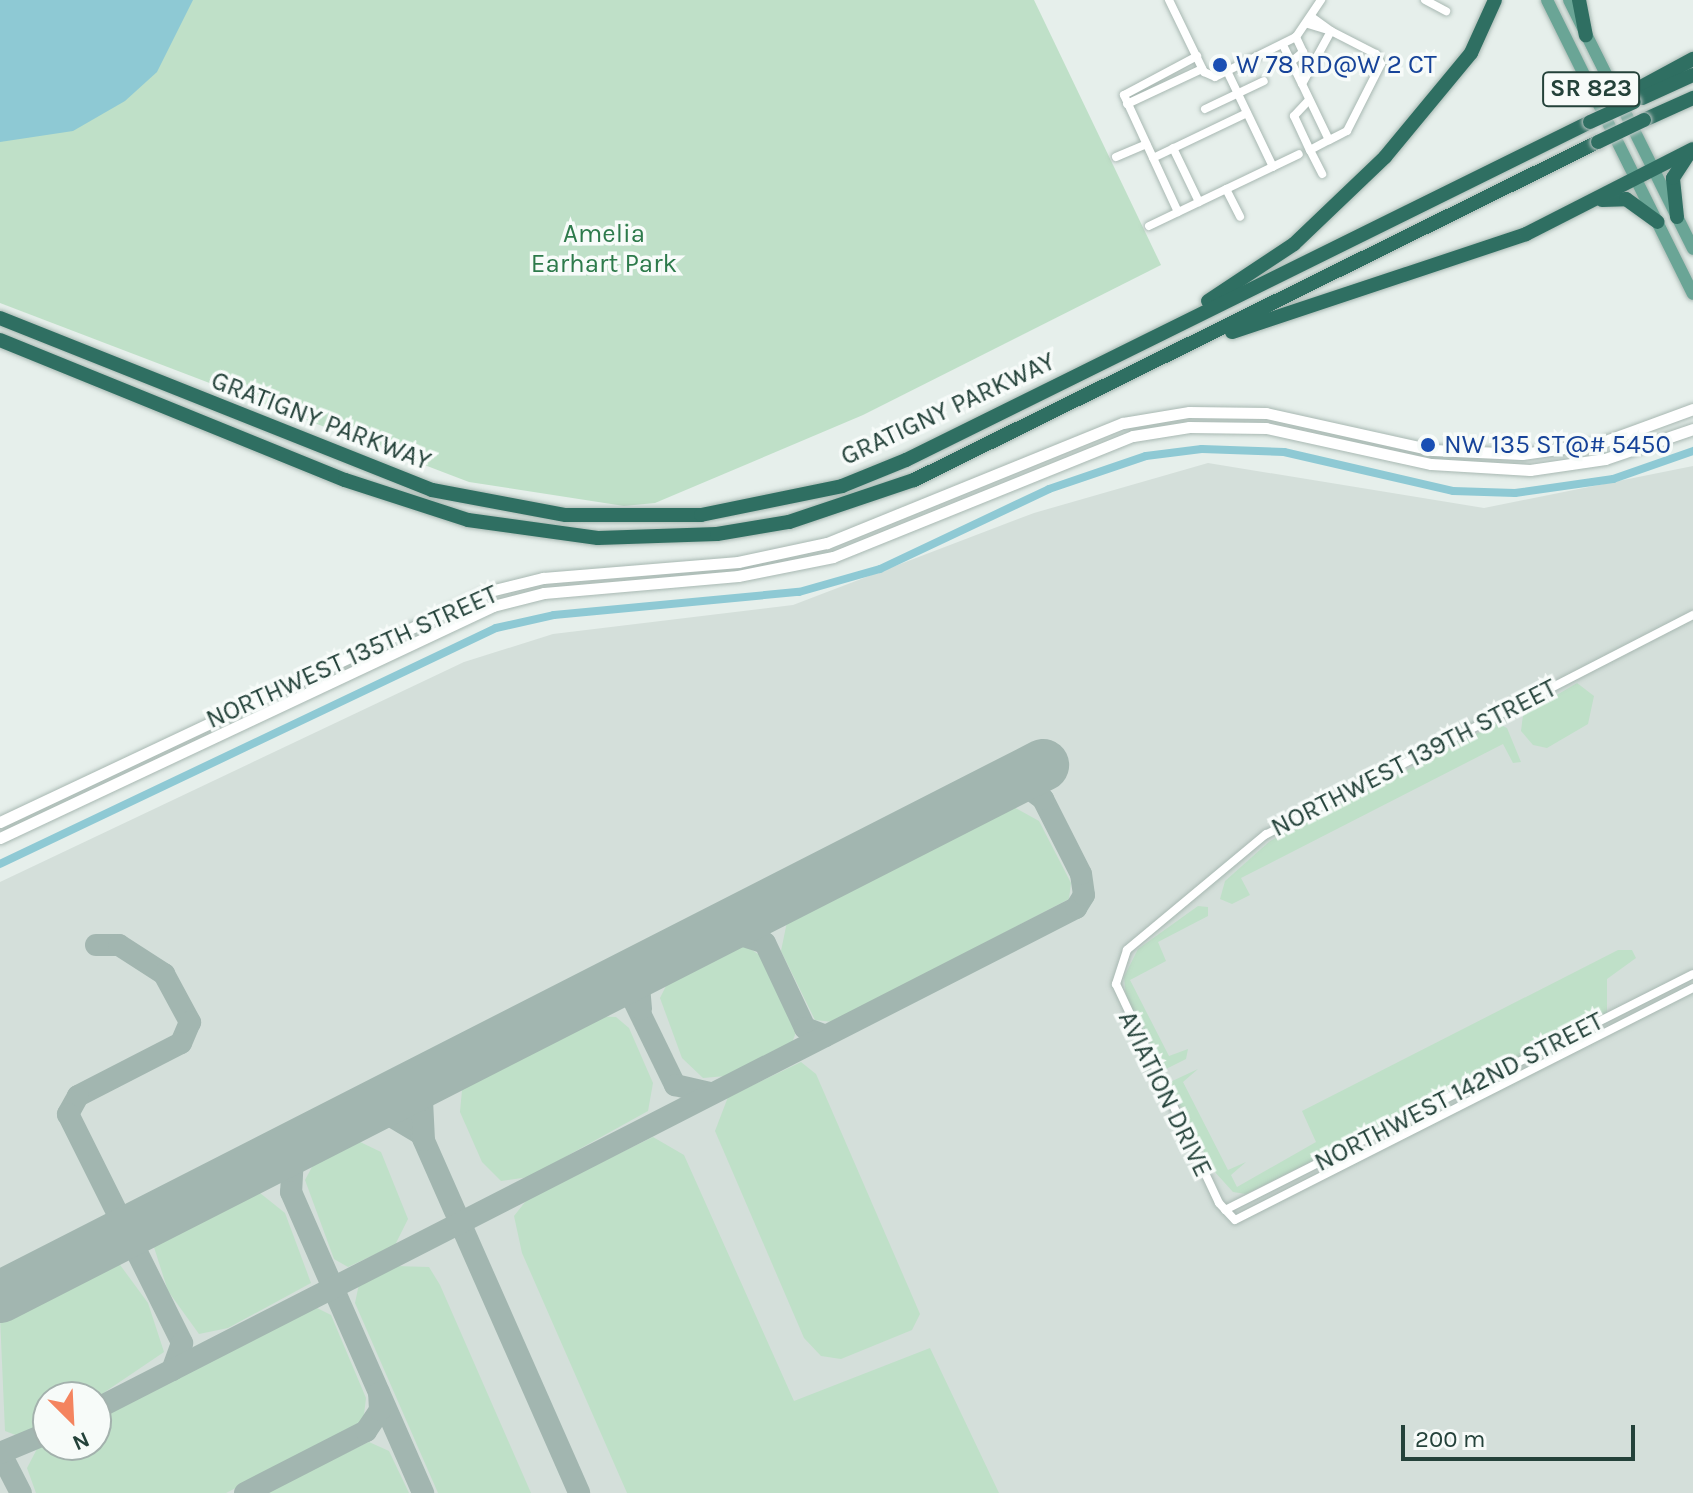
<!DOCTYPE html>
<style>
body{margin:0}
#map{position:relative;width:1693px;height:1493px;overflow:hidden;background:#e6efeb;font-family:Karla,sans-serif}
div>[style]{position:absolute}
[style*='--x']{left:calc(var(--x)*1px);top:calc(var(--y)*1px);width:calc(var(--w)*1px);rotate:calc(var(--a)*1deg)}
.built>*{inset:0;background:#d4dfda}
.green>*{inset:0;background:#bfe0c8}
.water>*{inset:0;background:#8ec9d4}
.canal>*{height:8px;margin:-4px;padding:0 4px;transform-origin:4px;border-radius:4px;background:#8ec9d4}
.taxiway>*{height:22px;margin:-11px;padding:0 11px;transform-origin:11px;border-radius:11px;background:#a2b6b0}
.runway>*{height:52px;margin:-26px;padding:0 26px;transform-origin:26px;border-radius:26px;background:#a2b6b0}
.roads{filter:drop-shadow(0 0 2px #a8b8b2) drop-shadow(0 0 2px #a8b8b2)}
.street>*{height:8px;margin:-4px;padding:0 4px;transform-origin:4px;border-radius:4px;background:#fff}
.secondary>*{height:11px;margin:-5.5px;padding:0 5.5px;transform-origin:5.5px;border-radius:5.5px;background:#fff}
.primary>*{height:12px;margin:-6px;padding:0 6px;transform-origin:6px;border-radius:6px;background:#6aa596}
.highway>*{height:14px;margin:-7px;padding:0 7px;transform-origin:7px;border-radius:7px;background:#2f6f62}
.bridges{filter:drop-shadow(0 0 2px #c2cac8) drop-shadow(0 0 2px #c2cac8)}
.highway-bridge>*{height:14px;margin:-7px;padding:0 7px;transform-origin:7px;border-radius:7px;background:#2f6f62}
.dots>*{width:22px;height:22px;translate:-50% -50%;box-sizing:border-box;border:4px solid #f7fbf9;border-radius:50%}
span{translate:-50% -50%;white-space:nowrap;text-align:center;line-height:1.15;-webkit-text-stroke:7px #f7fbf9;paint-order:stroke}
.shield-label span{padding:2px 6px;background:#f7fbf9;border:2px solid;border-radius:6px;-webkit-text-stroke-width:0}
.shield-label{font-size:24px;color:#24423a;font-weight:700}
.transit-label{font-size:26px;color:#164399}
.left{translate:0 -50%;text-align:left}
.park-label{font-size:26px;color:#2d7a4b}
.street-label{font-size:26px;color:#24423a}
.north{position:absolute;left:32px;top:1381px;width:80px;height:80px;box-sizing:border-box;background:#f7fbf9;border:2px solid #a3b1ad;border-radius:50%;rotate:156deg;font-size:22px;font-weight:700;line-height:32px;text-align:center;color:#24423a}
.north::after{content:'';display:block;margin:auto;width:28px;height:36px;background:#f4845f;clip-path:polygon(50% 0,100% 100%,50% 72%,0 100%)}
.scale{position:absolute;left:1401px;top:1425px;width:234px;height:36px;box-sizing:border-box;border:4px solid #24423a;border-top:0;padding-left:10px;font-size:24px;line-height:28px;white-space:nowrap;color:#24423a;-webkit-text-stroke:6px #f7fbf9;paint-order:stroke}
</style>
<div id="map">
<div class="built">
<i style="clip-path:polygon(evenodd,1208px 463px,1484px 508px,1693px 466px,1693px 1493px,0 1493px,0 882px,464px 662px,553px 634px,793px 605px,1034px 513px,1208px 463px,48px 1397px,96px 1397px,96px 1445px,48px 1445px,48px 1397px)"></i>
</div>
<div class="green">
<i style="clip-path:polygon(0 0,1034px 0,1161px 265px,863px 415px,655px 503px,624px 506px,469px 482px,0 303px)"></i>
<i style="clip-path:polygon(1577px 683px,1594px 696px,1588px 724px,1547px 748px,1533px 745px,1521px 731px,1523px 715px)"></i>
<i style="clip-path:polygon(1497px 723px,1507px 728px,1521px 762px,1513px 763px,1503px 744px,1241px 878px,1250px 895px,1232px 904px,1220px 899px,1225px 881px,1270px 841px)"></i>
<i style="clip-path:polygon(1010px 805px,1039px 821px,1071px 883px,1069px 899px,833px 1022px,815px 1020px,781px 951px,788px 917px)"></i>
<i style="clip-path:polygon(1198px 906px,1208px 907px,1208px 916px,1158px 942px,1166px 961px,1130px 980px,1169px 1056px,1188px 1049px,1186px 1059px,1162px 1071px,1126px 998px,1124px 977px,1138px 949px)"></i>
<i style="clip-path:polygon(726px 946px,746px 946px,764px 958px,796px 1032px,792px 1043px,726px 1076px,703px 1078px,682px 1058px,660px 998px,672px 974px)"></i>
<i style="clip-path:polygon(1618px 950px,1632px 950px,1636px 958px,1607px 979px,1607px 1013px,1246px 1194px,1233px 1192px,1214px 1171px,1168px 1083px,1198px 1069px,1183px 1082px,1228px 1170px,1246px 1162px,1231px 1175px,1237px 1187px,1316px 1142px,1302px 1111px)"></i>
<i style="clip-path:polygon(590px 1016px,616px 1017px,629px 1028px,653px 1083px,648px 1111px,529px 1177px,501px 1181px,482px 1162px,460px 1112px,462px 1090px,480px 1071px)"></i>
<i style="clip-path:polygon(801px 1062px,816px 1074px,920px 1314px,912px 1330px,841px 1359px,821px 1356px,804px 1338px,715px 1131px,728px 1097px)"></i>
<i style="clip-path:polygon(653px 1137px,684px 1155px,794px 1401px,930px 1348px,999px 1493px,627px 1493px,522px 1253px,514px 1216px,529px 1197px)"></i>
<i style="clip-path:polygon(356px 1140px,381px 1152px,408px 1219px,395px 1245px,348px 1267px,334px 1259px,305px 1180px,319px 1154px)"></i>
<i style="clip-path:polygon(260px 1193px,285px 1213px,311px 1283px,228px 1328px,199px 1334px,168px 1291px,152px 1241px,238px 1196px)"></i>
<i style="clip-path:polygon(115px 1258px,148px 1303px,164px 1352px,96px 1398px,48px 1397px,48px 1423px,21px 1437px,5px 1431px,0 1317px)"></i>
<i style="clip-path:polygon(394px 1266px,429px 1267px,440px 1285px,531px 1493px,438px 1493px,355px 1303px,359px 1284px)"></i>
<i style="clip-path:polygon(315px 1307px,331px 1315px,366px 1398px,363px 1423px,226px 1493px,36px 1493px,27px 1468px,38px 1447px,96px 1445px,96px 1417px)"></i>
<i style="clip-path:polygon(369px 1442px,389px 1451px,409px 1493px,263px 1493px)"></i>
</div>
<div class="water">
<i style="clip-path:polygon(0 0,193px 0,157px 72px,125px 101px,73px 131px,0 142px)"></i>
</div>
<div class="canal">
<i style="--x:0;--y:864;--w:549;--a:-25.45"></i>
<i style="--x:496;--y:628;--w:59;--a:-12.6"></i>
<i style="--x:554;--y:615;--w:246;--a:-5.4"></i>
<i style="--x:799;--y:592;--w:84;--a:-15.9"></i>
<i style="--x:880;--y:569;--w:187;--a:-25.3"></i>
<i style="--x:1049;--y:489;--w:102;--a:-18.8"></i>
<i style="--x:1146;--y:456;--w:56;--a:-7.1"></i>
<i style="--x:1202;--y:449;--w:82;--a:2.1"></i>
<i style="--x:1284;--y:452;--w:173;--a:13"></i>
<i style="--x:1453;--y:491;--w:62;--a:1.8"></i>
<i style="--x:1515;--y:493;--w:99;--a:-8.1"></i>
<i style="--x:1613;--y:479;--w:85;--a:-19.3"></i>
</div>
<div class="taxiway">
<i style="--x:722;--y:929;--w:45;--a:18"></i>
<i style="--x:765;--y:943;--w:94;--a:64.8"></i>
<i style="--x:805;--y:1028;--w:22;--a:21"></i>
<i style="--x:96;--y:945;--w:23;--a:0"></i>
<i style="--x:119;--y:945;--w:54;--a:32.8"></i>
<i style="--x:164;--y:974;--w:55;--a:61.6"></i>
<i style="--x:190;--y:1022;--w:23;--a:113"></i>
<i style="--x:181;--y:1043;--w:116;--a:152.8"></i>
<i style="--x:78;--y:1096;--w:21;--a:119"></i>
<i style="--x:68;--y:1114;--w:256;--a:63.5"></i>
<i style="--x:182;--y:1343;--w:29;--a:110"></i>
<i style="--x:596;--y:993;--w:20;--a:-9"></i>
<i style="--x:616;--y:990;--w:19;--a:28"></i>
<i style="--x:633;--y:999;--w:96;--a:64"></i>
<i style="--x:675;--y:1085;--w:37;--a:13"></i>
<i style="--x:641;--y:1009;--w:25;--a:-95"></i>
<i style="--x:639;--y:984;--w:30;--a:-50"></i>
<i style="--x:349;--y:1119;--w:37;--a:-9"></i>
<i style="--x:386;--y:1113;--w:41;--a:31"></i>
<i style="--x:421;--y:1134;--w:392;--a:66.2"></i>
<i style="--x:307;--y:1140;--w:21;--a:131"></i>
<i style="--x:293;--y:1156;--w:36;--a:93"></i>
<i style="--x:291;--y:1192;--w:329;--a:66.3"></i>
<i style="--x:424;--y:1140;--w:40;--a:-92.9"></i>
<i style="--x:422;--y:1100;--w:42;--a:-49.8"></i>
<i style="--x:96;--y:1409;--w:1101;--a:-27.08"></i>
<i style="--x:1076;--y:908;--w:15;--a:-58"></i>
<i style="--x:1084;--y:895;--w:21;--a:-98"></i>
<i style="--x:1081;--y:874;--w:84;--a:-116.9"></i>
<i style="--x:1043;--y:799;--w:35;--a:-143"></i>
<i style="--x:0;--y:1452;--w:46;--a:62.9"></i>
<i style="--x:0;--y:1453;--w:52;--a:-22.6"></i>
<i style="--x:245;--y:1493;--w:136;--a:-27.1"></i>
<i style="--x:366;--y:1431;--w:25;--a:-56"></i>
<i style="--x:380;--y:1410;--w:17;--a:-93"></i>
</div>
<div class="runway">
<i style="--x:0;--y:1297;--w:1171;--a:-27.02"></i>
</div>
<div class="roads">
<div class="street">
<i style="--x:1169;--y:0;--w:80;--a:64.1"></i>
<i style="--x:1204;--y:72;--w:12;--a:24"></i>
<i style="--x:1215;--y:77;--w:90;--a:-26.3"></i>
<i style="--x:1296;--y:37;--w:45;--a:-56"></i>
<i style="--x:1425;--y:0;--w:24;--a:28"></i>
<i style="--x:1308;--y:24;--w:24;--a:17"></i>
<i style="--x:1331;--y:31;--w:24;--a:-144"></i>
<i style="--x:1331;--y:31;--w:51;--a:27.1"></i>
<i style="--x:1376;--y:54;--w:11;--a:63"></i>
<i style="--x:1381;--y:64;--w:75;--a:116.9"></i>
<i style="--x:1347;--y:131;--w:20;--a:153"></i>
<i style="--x:1329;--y:140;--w:62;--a:-115.7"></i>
<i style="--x:1302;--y:84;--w:60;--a:-61.3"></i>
<i style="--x:1283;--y:45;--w:43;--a:64"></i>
<i style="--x:1291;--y:62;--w:16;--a:-40"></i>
<i style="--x:1303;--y:52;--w:17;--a:-115"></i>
<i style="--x:1228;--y:73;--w:104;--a:64.4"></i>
<i style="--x:1309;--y:100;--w:22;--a:133"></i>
<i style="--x:1294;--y:116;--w:38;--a:65"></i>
<i style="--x:1310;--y:150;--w:21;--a:-28"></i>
<i style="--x:1127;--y:104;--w:83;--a:-25"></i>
<i style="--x:1205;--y:109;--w:65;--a:-25.4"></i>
<i style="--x:1173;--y:148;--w:60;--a:64.3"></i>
<i style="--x:1310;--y:150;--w:27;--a:63"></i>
<i style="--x:1116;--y:157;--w:33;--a:-23"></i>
<i style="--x:1153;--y:158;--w:104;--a:-25.6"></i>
<i style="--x:1226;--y:189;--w:31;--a:63"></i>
<i style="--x:1178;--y:212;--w:129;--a:-114.8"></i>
<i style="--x:1124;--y:95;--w:83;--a:-28.1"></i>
<i style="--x:1149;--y:226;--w:166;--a:-25.6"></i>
<i style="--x:1693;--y:615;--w:480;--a:152.8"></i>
<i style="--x:1266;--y:834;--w:181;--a:140.2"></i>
<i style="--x:1127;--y:950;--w:36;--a:108"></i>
<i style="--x:1116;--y:984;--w:242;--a:64.8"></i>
<i style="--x:1219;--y:1203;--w:23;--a:47"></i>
<i style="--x:1235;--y:1220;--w:513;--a:-26.86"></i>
<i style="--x:1225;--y:1210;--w:524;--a:-26.76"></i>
</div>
<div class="secondary">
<i style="--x:0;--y:822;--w:542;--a:-25.24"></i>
<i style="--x:490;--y:591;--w:55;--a:-13.8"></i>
<i style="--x:543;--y:578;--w:196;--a:-4.7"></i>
<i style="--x:738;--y:562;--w:91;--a:-12.1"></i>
<i style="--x:827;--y:543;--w:319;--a:-22.1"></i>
<i style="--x:1123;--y:423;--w:67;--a:-9.5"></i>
<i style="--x:1189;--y:412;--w:77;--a:0.7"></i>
<i style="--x:1266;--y:413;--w:171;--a:12.5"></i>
<i style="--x:1433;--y:450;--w:89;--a:2.6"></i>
<i style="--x:1522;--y:454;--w:79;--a:-8"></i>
<i style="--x:1600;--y:443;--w:99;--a:-20.1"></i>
<i style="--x:0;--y:838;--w:545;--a:-25.2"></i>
<i style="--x:493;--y:606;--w:53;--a:-14.3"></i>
<i style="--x:544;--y:593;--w:195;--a:-5"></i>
<i style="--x:738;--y:576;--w:97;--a:-11.3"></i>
<i style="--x:833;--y:557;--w:323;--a:-22"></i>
<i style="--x:1133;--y:436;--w:57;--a:-9.1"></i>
<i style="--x:1189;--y:427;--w:77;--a:0.7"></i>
<i style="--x:1266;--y:428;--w:169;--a:12.3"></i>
<i style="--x:1431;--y:464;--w:99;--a:3.5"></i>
<i style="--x:1530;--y:470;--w:76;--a:-8.3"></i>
<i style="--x:1605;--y:459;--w:93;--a:-18.8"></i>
</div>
<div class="primary">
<i style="--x:1547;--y:0;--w:328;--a:63.6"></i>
<i style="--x:1569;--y:0;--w:278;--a:63.5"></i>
</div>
<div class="highway">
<i style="--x:1579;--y:0;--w:36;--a:79"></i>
<i style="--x:1630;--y:93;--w:72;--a:-28.4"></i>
<i style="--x:1642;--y:98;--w:56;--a:-24.3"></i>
<i style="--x:1644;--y:120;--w:54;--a:-24.2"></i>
<i style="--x:1602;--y:200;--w:24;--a:-2"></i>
<i style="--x:1626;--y:199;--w:39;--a:36"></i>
<i style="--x:1677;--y:217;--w:39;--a:-96"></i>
<i style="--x:1673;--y:178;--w:30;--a:-57"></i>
<i style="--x:1208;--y:301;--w:103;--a:-33.5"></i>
<i style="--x:1294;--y:244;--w:126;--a:-43.7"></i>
<i style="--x:1385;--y:157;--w:135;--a:-50.4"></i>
<i style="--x:1471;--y:53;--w:58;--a:-65.6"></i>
<i style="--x:0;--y:318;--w:465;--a:21.7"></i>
<i style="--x:432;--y:490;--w:136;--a:10.6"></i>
<i style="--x:566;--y:515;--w:135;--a:0"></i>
<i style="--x:701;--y:515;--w:144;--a:-11.6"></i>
<i style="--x:842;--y:486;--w:69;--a:-22.1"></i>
<i style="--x:906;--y:460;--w:763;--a:-26.3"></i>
<i style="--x:1232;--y:332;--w:310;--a:-18.4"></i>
<i style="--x:1526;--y:234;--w:187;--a:-27"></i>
<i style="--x:0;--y:340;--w:372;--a:22.1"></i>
<i style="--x:345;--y:480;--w:129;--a:18"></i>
<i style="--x:468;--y:520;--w:131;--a:7.9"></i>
<i style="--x:598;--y:538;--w:119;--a:-1.9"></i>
<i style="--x:717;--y:534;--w:73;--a:-9.5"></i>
<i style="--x:789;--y:522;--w:132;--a:-18.6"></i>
<i style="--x:914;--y:480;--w:763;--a:-26.3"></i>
</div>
</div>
<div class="bridges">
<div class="highway-bridge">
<i style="--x:1590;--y:122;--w:48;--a:-24.4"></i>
<i style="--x:1598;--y:142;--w:51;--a:-25.6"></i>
</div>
</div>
<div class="dots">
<i style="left:1220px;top:65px;background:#1a4fb4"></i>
<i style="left:1428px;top:445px;background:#1a4fb4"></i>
</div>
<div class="shield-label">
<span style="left:1591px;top:89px">SR 823</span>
</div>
<div class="transit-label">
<span class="left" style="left:1236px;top:65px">W 78 RD@W 2 CT</span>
<span class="left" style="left:1444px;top:445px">NW 135 ST@# 5450</span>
</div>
<div class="park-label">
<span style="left:604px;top:249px">Amelia<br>Earhart Park</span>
</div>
<div class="street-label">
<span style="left:948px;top:409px;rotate:-25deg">GRATIGNY PARKWAY</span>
<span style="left:321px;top:421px;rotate:21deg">GRATIGNY PARKWAY</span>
<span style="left:352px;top:657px;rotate:-24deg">NORTHWEST 135TH STREET</span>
<span style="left:1414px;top:758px;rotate:-27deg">NORTHWEST 139TH STREET</span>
<span style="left:1459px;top:1092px;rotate:-27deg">NORTHWEST 142ND STREET</span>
<span style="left:1165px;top:1094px;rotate:64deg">AVIATION DRIVE</span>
</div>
<div class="north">N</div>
<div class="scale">200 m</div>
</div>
